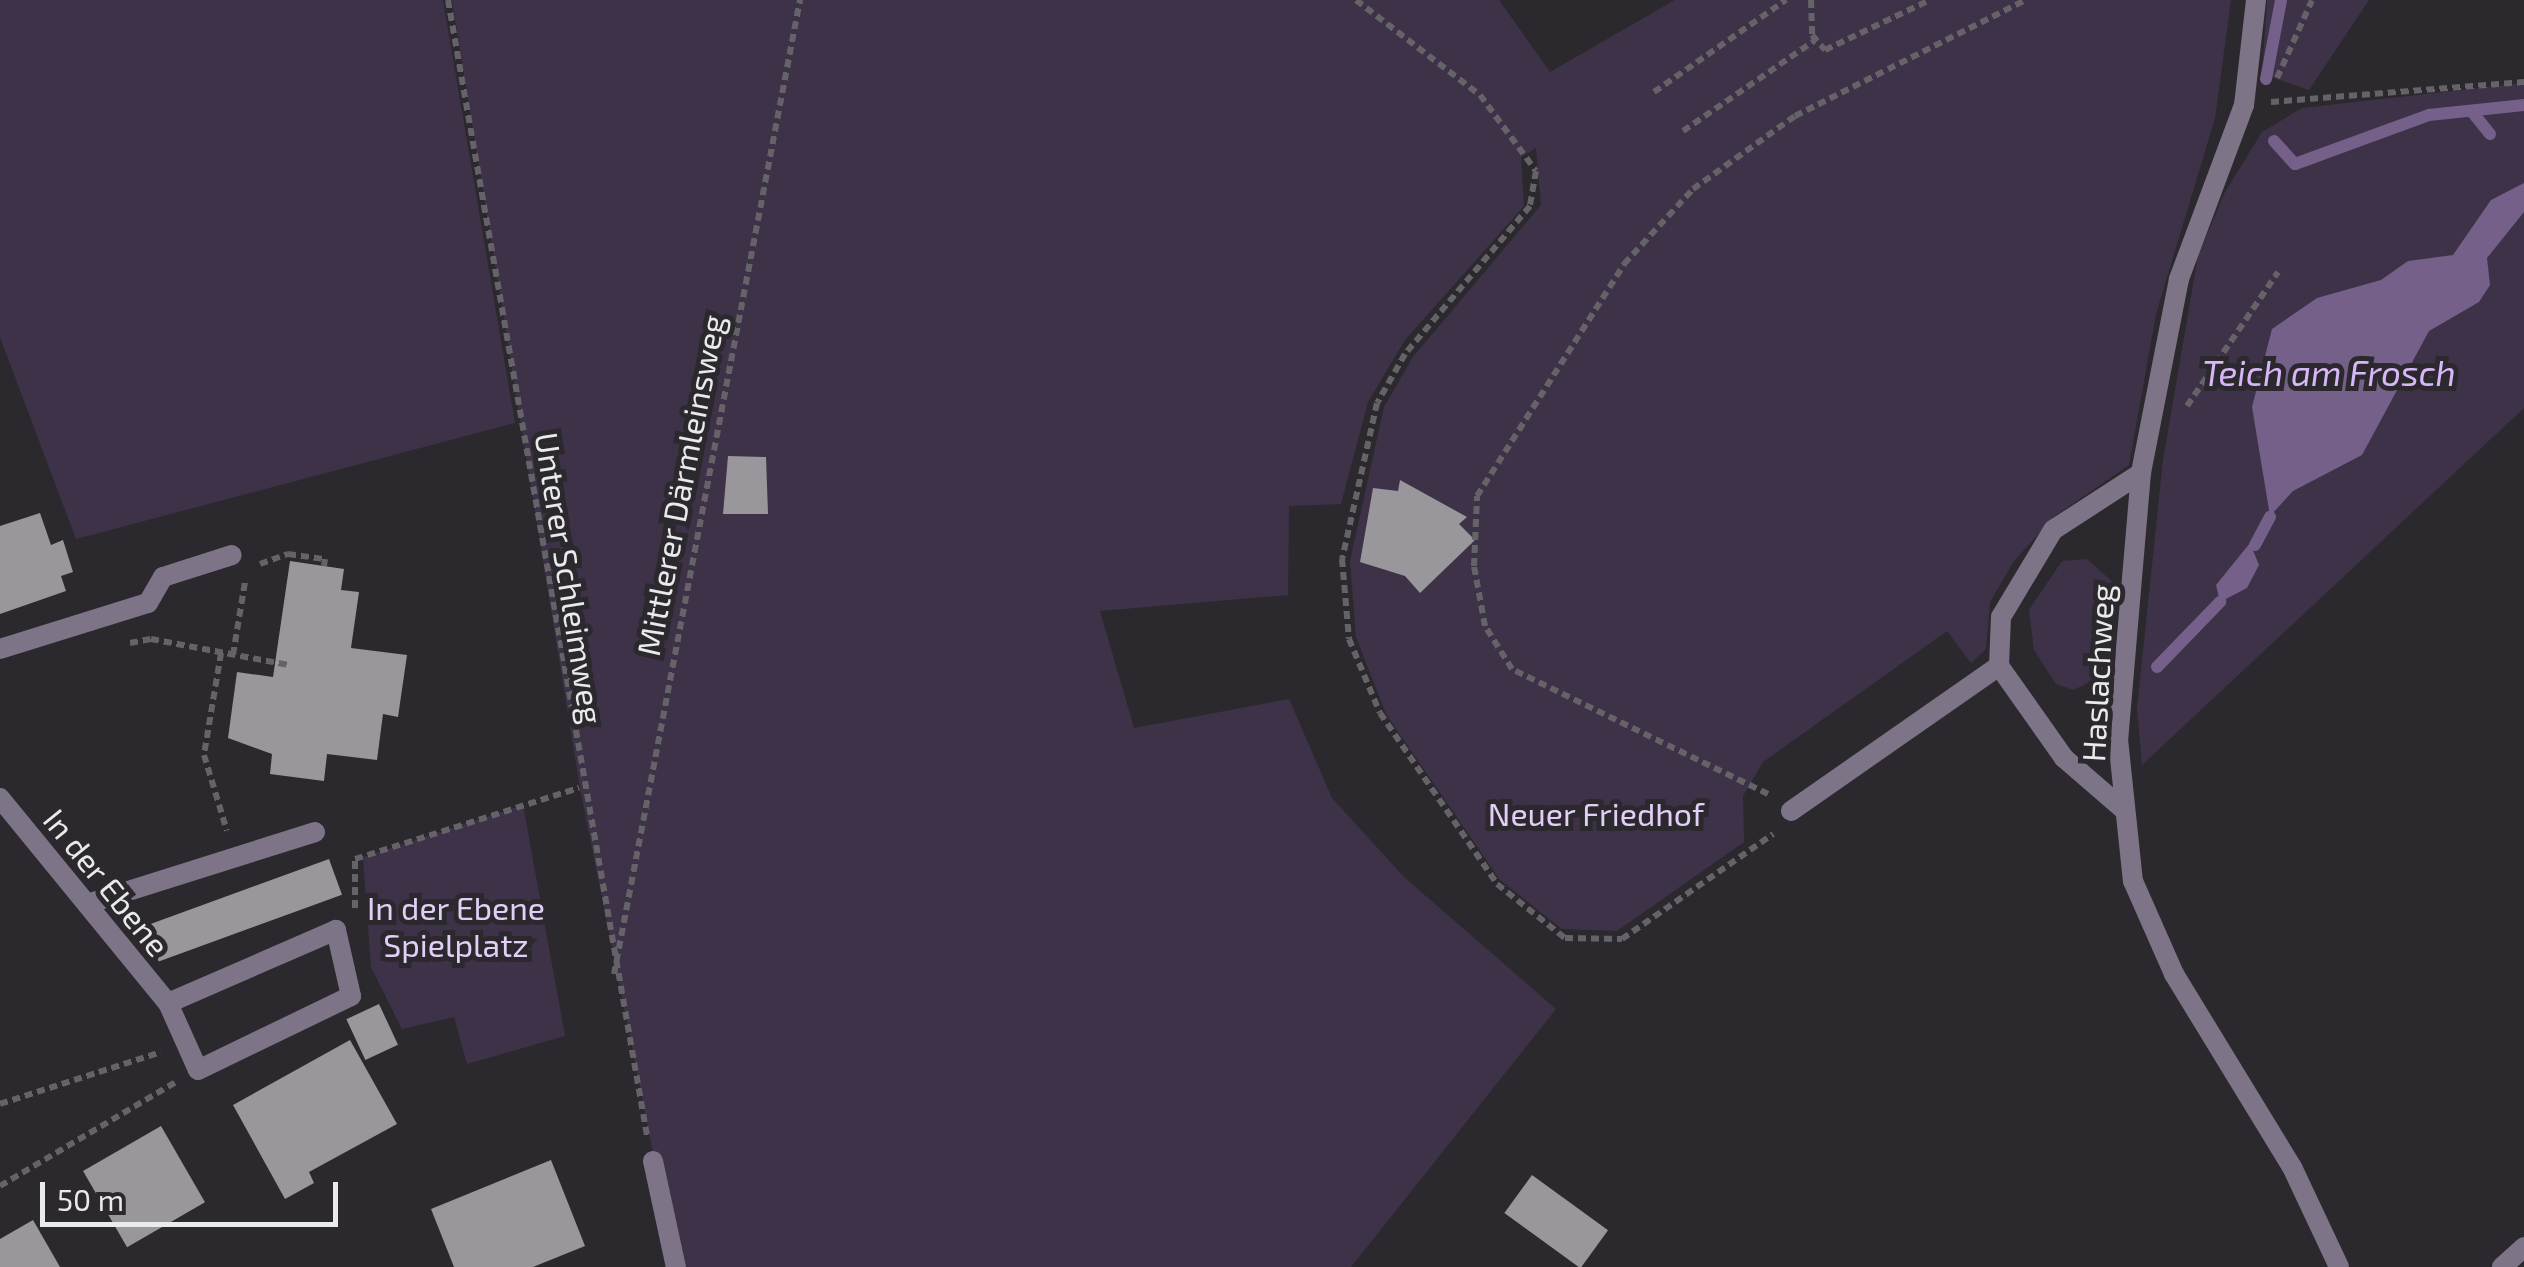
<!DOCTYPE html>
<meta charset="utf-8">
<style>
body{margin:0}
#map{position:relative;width:2524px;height:1267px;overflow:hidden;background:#2b292d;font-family:"Exo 2",sans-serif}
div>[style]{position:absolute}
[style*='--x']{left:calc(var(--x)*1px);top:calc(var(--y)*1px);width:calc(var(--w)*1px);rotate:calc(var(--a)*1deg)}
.green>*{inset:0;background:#3e3249}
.water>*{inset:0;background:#756089}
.stream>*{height:12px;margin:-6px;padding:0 6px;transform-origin:6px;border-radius:6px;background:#756089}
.building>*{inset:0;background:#99979b;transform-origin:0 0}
.path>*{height:6px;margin-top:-3px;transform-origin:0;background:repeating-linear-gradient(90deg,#656367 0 8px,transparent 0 13px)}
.service>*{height:20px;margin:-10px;padding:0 10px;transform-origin:10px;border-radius:10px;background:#7d7487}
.minor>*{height:20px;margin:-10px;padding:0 10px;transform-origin:10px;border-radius:10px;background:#7d7487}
span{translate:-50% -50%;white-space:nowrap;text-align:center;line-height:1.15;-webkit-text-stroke:10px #2b292d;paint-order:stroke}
.street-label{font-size:32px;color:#eae9ec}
.park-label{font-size:32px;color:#e2cff7}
.water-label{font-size:35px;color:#d8b7f9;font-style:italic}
.scale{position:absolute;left:40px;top:1182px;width:298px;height:45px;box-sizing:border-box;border:5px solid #eae9ec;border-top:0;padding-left:12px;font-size:30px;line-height:35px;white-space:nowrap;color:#eae9ec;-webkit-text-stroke:8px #2b292d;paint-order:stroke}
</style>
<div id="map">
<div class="green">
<i style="clip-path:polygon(0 0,443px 0,515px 423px,76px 539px,0 337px)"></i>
<i style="clip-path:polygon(452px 0,1499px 0,1550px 72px,1675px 0,2231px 0,2215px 118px,2156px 314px,2129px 465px,2055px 516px,2014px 561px,1990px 602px,1986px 649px,1971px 663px,1947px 631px,1763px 762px,1743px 796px,1744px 842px,1617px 931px,1562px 929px,1500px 880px,1386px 714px,1356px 637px,1350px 561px,1384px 407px,1413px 357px,1541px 205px,1536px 148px,1521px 157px,1524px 206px,1405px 340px,1368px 402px,1341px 504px,1289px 506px,1288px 595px,1100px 611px,1134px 728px,1289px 699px,1332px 798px,1404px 877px,1556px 1009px,1351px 1267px,676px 1267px,580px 788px)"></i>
<i style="clip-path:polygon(2267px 0,2369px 0,2309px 90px,2262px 74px)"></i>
<i style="clip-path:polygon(2524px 83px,2524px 408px,2142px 765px,2137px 708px,2163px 460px,2198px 256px,2224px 194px,2262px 132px,2302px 108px)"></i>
<i style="clip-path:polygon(2087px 559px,2116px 585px,2106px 673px,2074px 690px,2056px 684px,2034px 650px,2029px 610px,2062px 561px)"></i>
<i style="clip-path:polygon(523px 805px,565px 1036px,467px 1064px,454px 1017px,402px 1029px,371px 967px,363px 857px)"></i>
</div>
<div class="water">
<i style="clip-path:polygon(2524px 183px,2524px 212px,2487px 258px,2490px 285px,2479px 302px,2429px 331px,2362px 455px,2293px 491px,2270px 516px,2252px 407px,2272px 329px,2317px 298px,2381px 280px,2408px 261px,2453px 255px,2491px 200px)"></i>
<i style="clip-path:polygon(2250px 543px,2259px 565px,2247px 588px,2220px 602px,2216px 585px)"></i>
</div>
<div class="stream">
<i style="--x:2266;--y:79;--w:80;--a:-79.2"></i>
<i style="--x:2473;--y:113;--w:27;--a:51"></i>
<i style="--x:2274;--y:141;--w:31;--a:48"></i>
<i style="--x:2295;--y:164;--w:143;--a:-20.1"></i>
<i style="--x:2429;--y:115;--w:96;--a:-6"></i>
<i style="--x:2255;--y:545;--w:32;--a:-62"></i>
<i style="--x:2157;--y:667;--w:91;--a:-45.9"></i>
</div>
<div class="building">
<i style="clip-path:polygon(728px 456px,766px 457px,768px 514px,723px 514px)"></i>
<i style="clip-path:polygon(1400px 480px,1467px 517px,1459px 524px,1475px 540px,1420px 593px,1405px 576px,1360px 562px,1373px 488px,1398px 491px)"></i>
<i style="clip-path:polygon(40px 513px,51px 545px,63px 540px,73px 572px,61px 576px,66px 591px,0 614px,0 526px)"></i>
<i style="clip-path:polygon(290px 561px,344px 569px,341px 590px,359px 592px,351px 648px,407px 655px,398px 717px,383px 714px,377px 760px,327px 754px,324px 781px,270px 774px,272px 754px,228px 738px,237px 672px,273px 677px)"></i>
<i style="left:329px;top:859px;width:38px;height:195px;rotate:70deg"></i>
<i style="left:379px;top:1004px;width:45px;height:36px;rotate:65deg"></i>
<i style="clip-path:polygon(350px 1040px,397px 1124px,309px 1172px,314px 1183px,285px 1199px,233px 1105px)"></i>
<i style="left:161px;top:1126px;width:88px;height:90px;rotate:60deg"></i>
<i style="clip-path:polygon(551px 1160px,585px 1246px,533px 1267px,454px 1267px,431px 1209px)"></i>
<i style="left:1532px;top:1175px;width:94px;height:47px;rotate:36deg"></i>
<i style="clip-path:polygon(33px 1220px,60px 1267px,0 1267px,0 1239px)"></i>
</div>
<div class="path">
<i style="--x:448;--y:0;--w:1153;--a:80.06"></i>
<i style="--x:1356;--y:0;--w:156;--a:37.5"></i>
<i style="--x:1480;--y:95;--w:94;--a:53.6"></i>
<i style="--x:1536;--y:171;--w:36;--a:100"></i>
<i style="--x:1530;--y:206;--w:194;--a:130.2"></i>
<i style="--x:1405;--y:354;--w:56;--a:119.7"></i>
<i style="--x:1377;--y:403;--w:160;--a:102.6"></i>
<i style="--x:1342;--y:559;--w:80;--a:85"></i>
<i style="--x:1349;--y:639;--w:80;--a:67.3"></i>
<i style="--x:1380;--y:713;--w:207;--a:55.6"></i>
<i style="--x:1497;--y:884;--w:87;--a:38.5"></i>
<i style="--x:1565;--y:938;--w:57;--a:1"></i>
<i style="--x:1622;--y:939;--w:184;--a:-34.8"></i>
<i style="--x:1811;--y:0;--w:35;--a:88"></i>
<i style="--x:1812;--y:35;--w:20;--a:49"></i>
<i style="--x:1825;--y:50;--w:116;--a:-25.5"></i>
<i style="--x:2277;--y:78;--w:85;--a:-65.8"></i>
<i style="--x:1654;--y:92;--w:161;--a:-34.9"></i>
<i style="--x:2271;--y:102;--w:254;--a:-4.5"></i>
<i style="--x:1683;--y:131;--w:159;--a:-34.5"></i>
<i style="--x:2187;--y:406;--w:162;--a:-55.8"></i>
<i style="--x:260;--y:564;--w:30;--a:-20"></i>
<i style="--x:288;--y:554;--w:37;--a:8"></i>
<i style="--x:325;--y:559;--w:7;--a:98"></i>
<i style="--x:130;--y:643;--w:21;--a:-11"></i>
<i style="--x:151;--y:639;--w:139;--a:10.7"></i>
<i style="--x:221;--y:653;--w:103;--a:99.5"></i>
<i style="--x:204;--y:755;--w:79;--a:73.2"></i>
<i style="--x:233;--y:655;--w:74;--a:-80.7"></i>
<i style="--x:1768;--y:794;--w:285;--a:-154"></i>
<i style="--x:1512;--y:669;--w:51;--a:-122.1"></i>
<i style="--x:1485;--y:626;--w:61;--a:-100.4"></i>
<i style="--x:1474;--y:566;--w:70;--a:-87.5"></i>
<i style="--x:1477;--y:496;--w:275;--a:-57.6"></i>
<i style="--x:1624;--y:264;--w:102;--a:-47.4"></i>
<i style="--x:1693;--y:189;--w:125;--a:-35.6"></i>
<i style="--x:1795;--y:116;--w:258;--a:-26.7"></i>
<i style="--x:355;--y:908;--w:49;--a:-90"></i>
<i style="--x:355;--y:859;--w:235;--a:-17.6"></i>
<i style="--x:614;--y:974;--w:992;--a:-79.19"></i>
<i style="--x:0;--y:1104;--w:169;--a:-17.9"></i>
<i style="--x:0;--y:1186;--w:204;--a:-30.6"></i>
</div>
<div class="service">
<i style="--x:0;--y:649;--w:155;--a:-17.3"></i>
<i style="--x:148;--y:603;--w:30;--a:-60"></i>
<i style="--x:163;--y:577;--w:72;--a:-17.7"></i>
<i style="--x:2123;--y:809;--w:78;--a:-139.2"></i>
<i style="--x:2064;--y:758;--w:113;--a:-125.2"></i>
<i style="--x:1999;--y:666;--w:49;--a:-87.7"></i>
<i style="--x:2001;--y:617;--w:101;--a:-59.1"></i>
<i style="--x:2053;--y:530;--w:105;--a:-32.9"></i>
<i style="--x:1791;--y:811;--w:254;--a:-34.9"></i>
<i style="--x:87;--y:904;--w:239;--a:-17.5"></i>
<i style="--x:2502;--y:1267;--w:30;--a:-42"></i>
</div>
<div class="minor">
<i style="--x:2256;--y:0;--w:106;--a:96.5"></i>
<i style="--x:2244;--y:105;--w:186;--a:110.5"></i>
<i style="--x:2179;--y:279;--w:198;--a:101.1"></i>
<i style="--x:2141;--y:473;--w:267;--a:94.9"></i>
<i style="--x:2118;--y:739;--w:143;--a:84"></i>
<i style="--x:2133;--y:881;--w:102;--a:66.2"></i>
<i style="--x:2174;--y:974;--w:226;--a:58.6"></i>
<i style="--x:2292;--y:1167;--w:110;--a:64.8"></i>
<i style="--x:0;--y:798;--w:265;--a:50.7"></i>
<i style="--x:168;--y:1003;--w:73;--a:65.9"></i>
<i style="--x:198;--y:1070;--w:170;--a:-25.8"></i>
<i style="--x:351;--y:996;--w:68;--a:-102.8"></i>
<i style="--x:336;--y:930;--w:183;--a:156.5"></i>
<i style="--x:653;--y:1161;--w:108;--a:77.8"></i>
</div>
<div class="street-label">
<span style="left:680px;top:485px;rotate:-79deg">Mittlerer Därmleinsweg</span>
<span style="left:570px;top:578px;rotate:81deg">Unterer Schleimweg</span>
<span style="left:2097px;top:673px;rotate:-87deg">Haslachweg</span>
<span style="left:107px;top:882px;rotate:51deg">In der Ebene</span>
</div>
<div class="park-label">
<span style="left:1596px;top:813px">Neuer Friedhof</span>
<span style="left:456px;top:926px">In der Ebene<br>Spielplatz</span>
</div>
<div class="water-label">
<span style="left:2329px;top:372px">Teich am Frosch</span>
</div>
<div class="scale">50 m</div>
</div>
